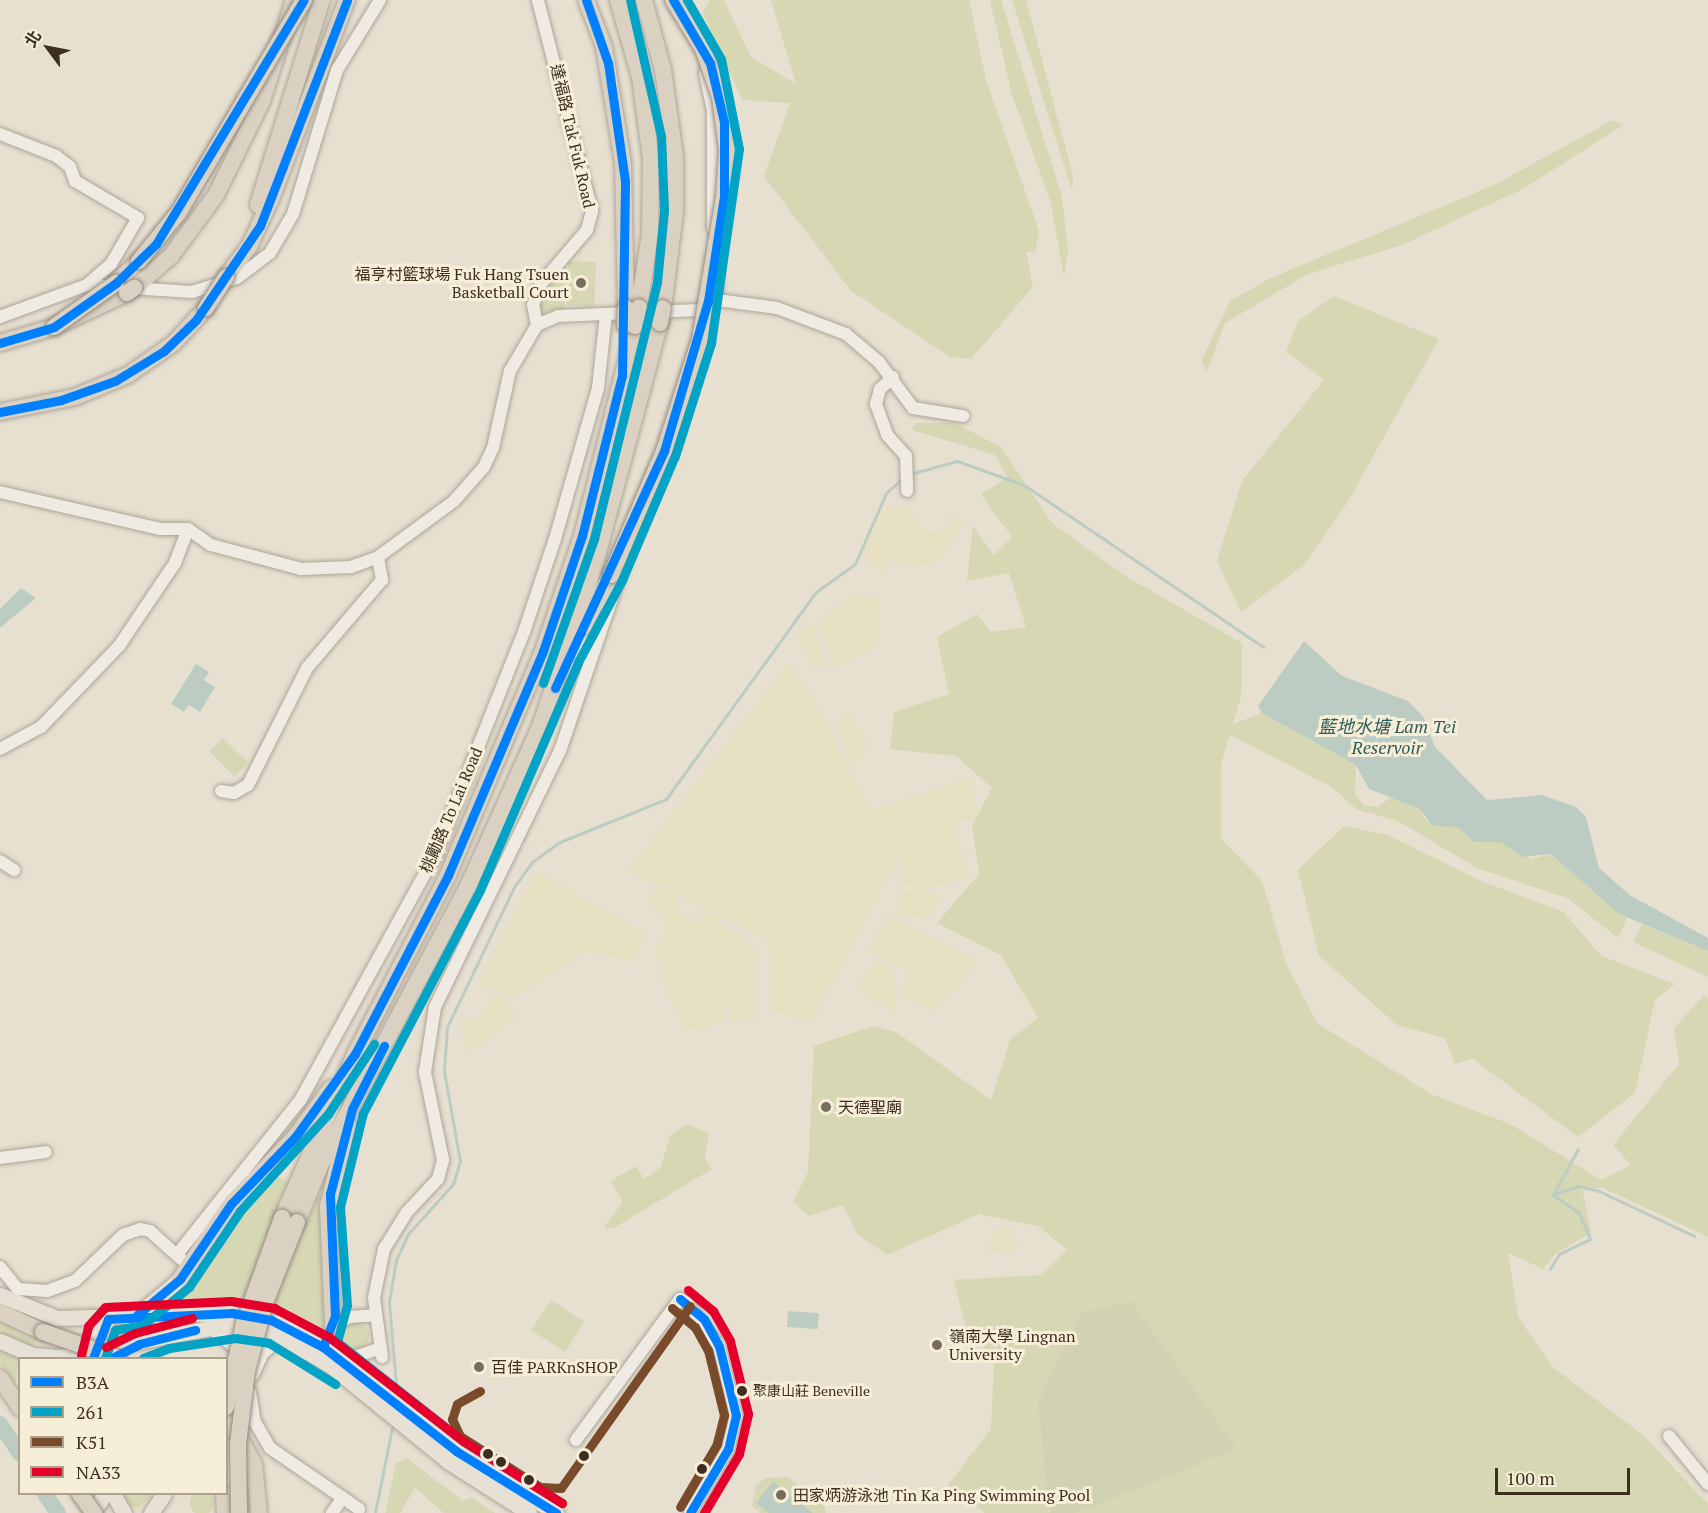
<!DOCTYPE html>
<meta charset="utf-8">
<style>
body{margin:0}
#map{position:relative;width:1708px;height:1513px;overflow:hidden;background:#e7e0d1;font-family:"PT Serif","Noto Sans TC",serif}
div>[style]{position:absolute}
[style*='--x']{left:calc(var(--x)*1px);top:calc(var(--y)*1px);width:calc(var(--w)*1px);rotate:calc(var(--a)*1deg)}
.farmland>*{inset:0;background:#e6dfc2}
.green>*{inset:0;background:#d6d7b3;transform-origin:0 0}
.round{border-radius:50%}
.cemetery>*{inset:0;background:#d1d1b3}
.water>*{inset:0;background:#bcccc2;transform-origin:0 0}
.stream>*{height:3px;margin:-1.5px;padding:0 1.5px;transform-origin:1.5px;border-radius:1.5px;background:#bcccc2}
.river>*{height:16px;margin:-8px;padding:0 8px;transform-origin:8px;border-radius:8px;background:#bcccc2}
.roads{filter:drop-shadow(0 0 2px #ada599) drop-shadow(0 0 2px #ada599)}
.minor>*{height:12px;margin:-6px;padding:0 6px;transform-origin:6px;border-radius:6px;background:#efebe3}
.major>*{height:15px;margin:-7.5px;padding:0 7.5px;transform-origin:7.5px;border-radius:7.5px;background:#e6e1d4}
.highway>*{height:16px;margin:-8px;padding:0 8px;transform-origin:8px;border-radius:8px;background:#dad1c2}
.bridges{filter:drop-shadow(0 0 2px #928b80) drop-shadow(0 0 2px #928b80)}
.highway-bridge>*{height:16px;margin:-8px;padding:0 8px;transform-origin:8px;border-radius:8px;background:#dad1c2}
.bus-1>*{height:9px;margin:-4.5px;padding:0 4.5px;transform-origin:4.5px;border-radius:4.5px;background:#0080ff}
.bus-2>*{height:9px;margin:-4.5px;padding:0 4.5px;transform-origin:4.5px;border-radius:4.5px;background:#03a3c5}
.bus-3>*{height:9px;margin:-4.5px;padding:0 4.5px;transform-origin:4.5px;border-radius:4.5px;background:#7a4b2a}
.bus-4>*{height:9px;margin:-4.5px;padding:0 4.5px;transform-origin:4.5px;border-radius:4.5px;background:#e4002b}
.dots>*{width:16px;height:16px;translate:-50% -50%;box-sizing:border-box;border:3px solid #f7eed8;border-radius:50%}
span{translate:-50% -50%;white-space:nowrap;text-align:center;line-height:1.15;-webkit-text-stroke:6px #f7eed8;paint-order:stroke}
.bus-label{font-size:14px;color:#3d2e20}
.left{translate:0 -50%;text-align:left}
.street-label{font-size:16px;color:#3d2e20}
.poi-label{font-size:16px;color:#3d2e20}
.right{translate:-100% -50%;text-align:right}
.water-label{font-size:18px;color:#2f5d5a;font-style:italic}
.legend{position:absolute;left:18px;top:1357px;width:210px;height:138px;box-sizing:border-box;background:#f7eed8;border:2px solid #ada18e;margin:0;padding:8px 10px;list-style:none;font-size:18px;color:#3d2e20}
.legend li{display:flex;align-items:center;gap:12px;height:30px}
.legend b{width:30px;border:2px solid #ada18e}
.north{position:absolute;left:18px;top:18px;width:60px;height:60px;-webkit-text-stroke:4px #f7eed8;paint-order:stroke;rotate:302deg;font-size:16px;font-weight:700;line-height:24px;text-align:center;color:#3d2e20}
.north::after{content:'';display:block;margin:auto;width:21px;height:27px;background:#3d2e20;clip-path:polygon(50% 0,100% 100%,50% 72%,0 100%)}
.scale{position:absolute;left:1495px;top:1468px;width:135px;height:27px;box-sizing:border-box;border:3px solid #3d2e20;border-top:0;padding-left:8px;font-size:18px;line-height:21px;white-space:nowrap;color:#3d2e20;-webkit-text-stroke:4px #f7eed8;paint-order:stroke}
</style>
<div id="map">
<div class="farmland">
<i style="clip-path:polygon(905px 502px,922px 528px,941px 532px,952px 515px,965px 522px,940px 559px,926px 567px,891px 561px,883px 572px,861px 555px,884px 504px,893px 510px)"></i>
<i style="clip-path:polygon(855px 591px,880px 600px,877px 647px,835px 669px,819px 624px)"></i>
<i style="clip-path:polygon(814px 625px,828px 668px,811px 667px,796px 634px)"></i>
<i style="clip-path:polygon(789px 663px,811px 694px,873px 815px,872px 810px,969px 778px,980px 817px,953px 825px,968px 877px,923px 891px,899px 883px,902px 858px,888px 845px,896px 862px,811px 1023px,769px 1011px,769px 940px,628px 871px)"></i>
<i style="clip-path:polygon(848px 712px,868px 742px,854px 768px,835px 725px)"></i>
<i style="clip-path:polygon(536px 871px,645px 934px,635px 962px,586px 952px,513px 997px,478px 984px)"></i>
<i style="clip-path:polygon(656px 888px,675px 896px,680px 913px,698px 921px,708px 913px,720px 919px,727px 932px,738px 931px,753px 945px,758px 961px,752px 968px,758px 964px,754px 1020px,728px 1020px,736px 993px,725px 1007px,724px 1022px,685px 1032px,657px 967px,661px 960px,655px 950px,667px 937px,662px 912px,646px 899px)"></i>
<i style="clip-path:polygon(901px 889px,939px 894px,929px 921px,896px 914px)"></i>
<i style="clip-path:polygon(887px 916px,975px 960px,963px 984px,930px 1011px,899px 995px,910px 972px,869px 951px)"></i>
<i style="clip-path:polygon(875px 960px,893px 967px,897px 1014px,857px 989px)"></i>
<i style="clip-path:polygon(492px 993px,508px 1000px,504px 1009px,513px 1008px,515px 1018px,467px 1054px,459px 1022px,483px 1015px)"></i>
<i style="clip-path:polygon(1007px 1223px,1019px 1249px,991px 1255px,991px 1236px)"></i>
</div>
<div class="green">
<i style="clip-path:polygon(710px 0,724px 0,751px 57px,796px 84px,771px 0,969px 0,986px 80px,1039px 231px,1035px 252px,1026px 252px,1033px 287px,971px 359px,950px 357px,850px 290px,764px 176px,790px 103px,742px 100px,702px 12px)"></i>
<i style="clip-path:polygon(990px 0,1001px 0,1062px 197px,1068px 250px,1064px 278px,1051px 203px,1012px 95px)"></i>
<i style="clip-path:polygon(1012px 0,1026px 0,1073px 176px,1072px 191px)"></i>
<i style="clip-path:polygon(1613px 120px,1623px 125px,1525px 188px,1402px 245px,1308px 274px,1225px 323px,1207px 371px,1201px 361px,1230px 301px,1273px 277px,1494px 185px)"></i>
<i style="left:568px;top:261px;width:28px;height:44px;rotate:2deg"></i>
<i style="clip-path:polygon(565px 264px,565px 310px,541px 314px,540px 295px)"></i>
<i style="clip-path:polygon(1334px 296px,1439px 339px,1347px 503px,1304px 565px,1241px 612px,1217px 561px,1242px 481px,1324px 380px,1286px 352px,1298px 321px)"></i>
<i style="clip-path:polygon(914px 423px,955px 423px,1001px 447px,1052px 523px,1127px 577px,1242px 643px,1241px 696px,1233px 724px,1262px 713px,1356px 765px,1355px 794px,1364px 805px,1378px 807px,1391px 797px,1420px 809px,1426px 820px,1459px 828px,1474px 842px,1501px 842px,1532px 859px,1551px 854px,1627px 918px,1618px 938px,1567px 898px,1477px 868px,1398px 821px,1358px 810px,1330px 786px,1230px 735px,1221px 763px,1221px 839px,1262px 881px,1287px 965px,1317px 1023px,1433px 1095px,1510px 1124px,1601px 1180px,1631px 1165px,1613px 1145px,1679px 1064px,1674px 1028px,1704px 995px,1708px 999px,1708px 1237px,1603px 1188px,1582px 1188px,1591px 1233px,1556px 1253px,1543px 1269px,1508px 1253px,1518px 1317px,1554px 1368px,1642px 1434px,1708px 1504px,1708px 1513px,985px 1513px,948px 1485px,991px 1429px,994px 1362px,966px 1328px,954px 1280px,1041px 1275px,1067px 1250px,1038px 1226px,979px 1214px,887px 1255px,857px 1234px,843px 1205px,809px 1216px,793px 1202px,808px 1172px,814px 1046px,873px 1026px,896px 1032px,991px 1100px,1010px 1040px,1038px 1018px,1001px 955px,937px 923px,979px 874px,972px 826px,992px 788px,956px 756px,890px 749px,894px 712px,949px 694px,937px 637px,977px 614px,991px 632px,1026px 627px,1009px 573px,967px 581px,973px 526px,994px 555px,1012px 537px,981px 494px,1008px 478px,995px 455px,912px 430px)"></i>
<i style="left:223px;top:738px;width:35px;height:19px;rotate:45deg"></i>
<i style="clip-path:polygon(1344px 826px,1388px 835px,1481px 881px,1564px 912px,1601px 956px,1675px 984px,1655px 1000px,1635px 1093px,1578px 1137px,1473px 1059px,1455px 1064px,1445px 1038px,1397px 1025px,1319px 956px,1298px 870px)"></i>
<i style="clip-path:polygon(1642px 924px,1708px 951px,1708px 977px,1633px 942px)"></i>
<i style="clip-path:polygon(686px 1124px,709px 1133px,705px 1159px,712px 1169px,612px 1229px,604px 1227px,623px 1202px,611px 1181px,636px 1166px,644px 1179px,661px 1167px,670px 1136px)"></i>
<i style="clip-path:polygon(269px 1173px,289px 1182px,272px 1220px,304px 1230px,318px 1195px,325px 1197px,326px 1326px,321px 1338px,246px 1303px,158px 1307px,186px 1282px,224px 1221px)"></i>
<i style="left:551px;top:1300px;width:40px;height:36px;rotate:33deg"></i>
<i style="clip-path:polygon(0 1319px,38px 1338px,30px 1350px,0 1336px)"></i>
<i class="round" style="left:337px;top:1320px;width:32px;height:32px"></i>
<i style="clip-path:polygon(169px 1321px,120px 1341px,115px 1335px,120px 1324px)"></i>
<i style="clip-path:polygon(191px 1340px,193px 1346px,159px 1358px,132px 1358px)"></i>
<i style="clip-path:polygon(0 1348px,25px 1358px,20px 1358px,15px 1387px,0 1364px)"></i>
<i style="clip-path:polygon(407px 1458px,463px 1501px,471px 1497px,495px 1513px,444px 1513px,415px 1488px,400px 1513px,385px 1513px,396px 1463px)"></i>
<i style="clip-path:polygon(788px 1477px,825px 1506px,826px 1513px,760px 1513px,752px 1506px,756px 1486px,765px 1478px)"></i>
<i class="round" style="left:190px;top:1491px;width:24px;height:24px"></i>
<i style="clip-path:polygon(121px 1494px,154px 1494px,138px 1508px,126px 1504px)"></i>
</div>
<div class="cemetery">
<i style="clip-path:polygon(1131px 1302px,1236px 1448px,1075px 1513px,1050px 1513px,1038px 1403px,1081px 1313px)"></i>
</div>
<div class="water">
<i style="clip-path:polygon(21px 588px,36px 598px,0 628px,0 609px)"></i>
<i style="clip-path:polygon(1304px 641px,1342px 676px,1408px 701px,1424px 718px,1435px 747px,1487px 800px,1542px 795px,1576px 807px,1586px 817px,1599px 868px,1631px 896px,1708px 938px,1708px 951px,1619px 914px,1551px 854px,1522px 857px,1501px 842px,1474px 842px,1459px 828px,1432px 825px,1420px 809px,1369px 789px,1356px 765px,1262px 713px,1258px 706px)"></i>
<i style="clip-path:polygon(196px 664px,209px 672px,204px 680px,215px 687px,200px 712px,189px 705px,184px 712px,171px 704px)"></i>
<i style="left:788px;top:1311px;width:31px;height:16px;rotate:4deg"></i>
<i style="clip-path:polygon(773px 1482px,813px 1513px,769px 1513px,756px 1503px)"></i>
</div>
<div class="stream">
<i style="--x:910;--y:474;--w:49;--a:-15.5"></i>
<i style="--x:957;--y:461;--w:71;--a:19.7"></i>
<i style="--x:1024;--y:485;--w:289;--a:34.1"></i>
<i style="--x:1554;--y:1194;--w:25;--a:-18"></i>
<i style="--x:1578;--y:1186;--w:22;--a:13"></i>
<i style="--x:1599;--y:1191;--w:105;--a:25.3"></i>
<i style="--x:1550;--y:1269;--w:17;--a:-59"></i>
<i style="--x:1559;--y:1254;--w:34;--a:-26"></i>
<i style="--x:1590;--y:1239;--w:28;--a:-113"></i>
<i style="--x:1579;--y:1213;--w:32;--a:-145"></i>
<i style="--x:1553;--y:1195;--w:52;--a:-61.5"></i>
<i style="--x:397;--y:1396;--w:94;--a:-94.9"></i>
<i style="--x:389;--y:1302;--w:43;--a:-80.5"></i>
<i style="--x:396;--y:1260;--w:29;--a:-65"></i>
<i style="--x:408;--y:1234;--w:67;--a:-48"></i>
<i style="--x:453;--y:1184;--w:24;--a:-73"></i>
<i style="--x:460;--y:1161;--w:91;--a:-100.1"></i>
<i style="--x:444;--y:1071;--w:44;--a:-86.1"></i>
<i style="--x:447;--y:1027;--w:155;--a:-64.4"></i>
<i style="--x:514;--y:887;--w:31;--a:-54"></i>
<i style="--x:532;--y:862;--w:34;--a:-36"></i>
<i style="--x:560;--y:842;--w:114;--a:-22.1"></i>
<i style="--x:666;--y:799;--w:256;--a:-54.1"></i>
<i style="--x:816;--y:592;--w:48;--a:-35.7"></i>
<i style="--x:855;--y:564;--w:77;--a:-66.4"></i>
<i style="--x:886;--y:493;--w:24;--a:-42"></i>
<i style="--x:375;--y:1513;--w:92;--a:-78.7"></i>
</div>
<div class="river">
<i style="--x:0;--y:1424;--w:36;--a:56"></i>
<i style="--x:45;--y:1494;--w:23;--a:56"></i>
</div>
<div class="roads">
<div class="minor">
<i style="--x:705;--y:73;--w:38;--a:78"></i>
<i style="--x:713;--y:110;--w:118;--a:90"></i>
<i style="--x:0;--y:134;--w:60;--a:21.4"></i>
<i style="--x:56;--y:156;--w:18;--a:38"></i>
<i style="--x:70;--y:167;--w:15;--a:70"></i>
<i style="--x:75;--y:181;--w:73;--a:30.4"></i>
<i style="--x:138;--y:218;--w:53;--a:120.4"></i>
<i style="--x:111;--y:264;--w:32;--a:139"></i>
<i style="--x:130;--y:288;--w:62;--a:3.7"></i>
<i style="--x:192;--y:292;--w:47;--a:-17.3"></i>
<i style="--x:237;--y:278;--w:41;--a:-37.1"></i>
<i style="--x:270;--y:253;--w:45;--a:-59.5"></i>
<i style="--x:293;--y:214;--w:151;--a:-73"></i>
<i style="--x:337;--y:70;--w:82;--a:-58.4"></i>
<i style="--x:717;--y:300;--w:61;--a:7.6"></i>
<i style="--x:777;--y:308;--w:74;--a:20.6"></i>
<i style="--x:846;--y:334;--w:43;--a:40.3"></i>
<i style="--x:879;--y:362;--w:57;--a:53.5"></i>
<i style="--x:913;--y:408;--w:51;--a:9.1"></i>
<i style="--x:0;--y:317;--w:93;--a:-20.2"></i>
<i style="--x:87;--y:285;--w:26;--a:4"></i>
<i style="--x:537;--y:325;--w:20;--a:-101"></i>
<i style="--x:533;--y:305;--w:22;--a:-69"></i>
<i style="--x:541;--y:284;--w:71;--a:-49.6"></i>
<i style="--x:587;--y:230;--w:20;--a:-75"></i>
<i style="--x:592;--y:211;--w:218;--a:-104.4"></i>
<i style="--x:893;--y:377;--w:18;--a:137"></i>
<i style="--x:880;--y:389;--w:16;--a:105"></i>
<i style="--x:876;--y:404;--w:33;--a:70"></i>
<i style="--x:887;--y:435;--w:28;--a:48"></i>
<i style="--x:906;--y:456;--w:35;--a:88"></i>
<i style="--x:0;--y:492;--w:164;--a:13"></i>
<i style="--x:160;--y:529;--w:28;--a:0"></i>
<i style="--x:188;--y:529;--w:28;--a:35"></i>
<i style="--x:211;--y:545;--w:93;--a:14.9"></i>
<i style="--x:301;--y:569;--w:50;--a:-2.3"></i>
<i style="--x:351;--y:567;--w:29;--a:-20"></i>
<i style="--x:378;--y:557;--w:94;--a:-36.4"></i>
<i style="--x:454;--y:501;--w:45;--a:-48.6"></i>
<i style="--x:484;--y:467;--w:21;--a:-65"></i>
<i style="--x:493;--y:448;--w:79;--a:-77.6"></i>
<i style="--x:510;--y:371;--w:53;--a:-59.6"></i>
<i style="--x:537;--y:325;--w:23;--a:-23"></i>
<i style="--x:558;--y:316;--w:141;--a:-2.4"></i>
<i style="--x:699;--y:310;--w:21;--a:-29"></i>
<i style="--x:717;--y:300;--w:24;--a:-92"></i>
<i style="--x:0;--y:749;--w:47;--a:-28.2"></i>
<i style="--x:41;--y:727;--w:112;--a:-46.1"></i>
<i style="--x:119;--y:646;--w:100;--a:-56"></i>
<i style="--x:175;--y:563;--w:36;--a:-69"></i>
<i style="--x:221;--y:791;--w:13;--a:9"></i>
<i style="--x:234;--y:793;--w:16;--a:-30"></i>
<i style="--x:248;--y:785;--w:131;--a:-63.2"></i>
<i style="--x:307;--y:668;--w:116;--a:-49.6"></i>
<i style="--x:382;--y:580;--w:23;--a:-100"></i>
<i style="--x:0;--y:861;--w:17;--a:33"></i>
<i style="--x:0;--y:1158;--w:46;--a:-7.4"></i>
<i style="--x:179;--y:1252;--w:196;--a:-51.4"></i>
<i style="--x:301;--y:1099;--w:281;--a:-61.2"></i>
<i style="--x:436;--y:853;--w:238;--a:-68.3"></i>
<i style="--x:524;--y:632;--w:98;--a:-71.6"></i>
<i style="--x:555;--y:539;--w:157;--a:-74.1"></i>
<i style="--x:598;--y:388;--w:74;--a:-83.8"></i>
<i style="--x:0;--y:1267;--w:28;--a:51"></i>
<i style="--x:18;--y:1289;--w:29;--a:4"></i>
<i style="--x:47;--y:1291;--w:30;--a:-20"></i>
<i style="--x:75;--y:1281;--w:66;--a:-43.8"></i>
<i style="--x:123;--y:1235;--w:18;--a:-19"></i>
<i style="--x:140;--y:1229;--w:10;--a:11"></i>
<i style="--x:150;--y:1231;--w:42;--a:42.1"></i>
<i style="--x:333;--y:1326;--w:18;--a:-29"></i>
<i style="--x:349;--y:1317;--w:26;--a:-4"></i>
<i style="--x:210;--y:1327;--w:40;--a:40"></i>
<i style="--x:382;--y:1357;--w:60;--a:-97.7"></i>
<i style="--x:374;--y:1298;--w:50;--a:-78.5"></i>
<i style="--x:384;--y:1249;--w:44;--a:-58.1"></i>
<i style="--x:407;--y:1212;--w:45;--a:-46.8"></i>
<i style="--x:438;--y:1179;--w:20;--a:-75"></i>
<i style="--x:443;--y:1160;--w:90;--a:-101.6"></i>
<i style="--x:425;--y:1072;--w:66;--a:-81.3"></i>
<i style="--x:435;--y:1007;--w:285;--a:-64"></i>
<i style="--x:560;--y:751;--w:205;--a:-71.2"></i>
<i style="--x:343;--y:1361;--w:39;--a:-19"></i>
<i style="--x:253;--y:1375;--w:24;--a:-66"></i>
<i style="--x:263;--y:1353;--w:26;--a:-39"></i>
<i style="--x:250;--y:1392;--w:30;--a:81"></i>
<i style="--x:255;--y:1422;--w:30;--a:60"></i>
<i style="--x:270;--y:1448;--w:108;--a:34.4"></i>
<i style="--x:1669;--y:1436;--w:62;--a:50.9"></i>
<i style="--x:576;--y:1440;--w:175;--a:-53.6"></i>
<i style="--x:680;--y:1299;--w:8;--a:30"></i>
<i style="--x:687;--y:1303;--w:54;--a:53.3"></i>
<i style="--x:719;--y:1346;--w:71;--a:76.2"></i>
<i style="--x:736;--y:1415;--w:35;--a:103"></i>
<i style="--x:728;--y:1449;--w:74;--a:120.7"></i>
<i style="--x:332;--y:1513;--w:19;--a:-55"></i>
</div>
<div class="major">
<i style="--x:0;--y:1295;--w:61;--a:22"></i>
<i style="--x:57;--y:1318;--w:175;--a:-1.6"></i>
<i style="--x:232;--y:1313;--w:51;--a:12.4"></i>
<i style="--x:282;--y:1324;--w:71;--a:31.2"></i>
<i style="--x:343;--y:1361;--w:144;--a:38.5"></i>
<i style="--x:456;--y:1451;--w:118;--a:31.8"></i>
<i style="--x:137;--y:1315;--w:56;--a:-39.9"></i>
<i style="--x:0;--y:1341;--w:36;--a:23"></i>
<i style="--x:33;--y:1355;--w:24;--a:5"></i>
<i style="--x:57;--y:1357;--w:167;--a:-10.7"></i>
<i style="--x:221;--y:1326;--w:52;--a:6.6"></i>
<i style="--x:273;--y:1332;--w:67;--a:30.4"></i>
<i style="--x:331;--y:1366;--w:152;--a:39.1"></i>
<i style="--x:449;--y:1462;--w:95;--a:32.5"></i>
<i style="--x:93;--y:1358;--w:28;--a:-77"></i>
<i style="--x:99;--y:1331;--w:15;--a:-53"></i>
<i style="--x:113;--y:1494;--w:22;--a:60"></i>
<i style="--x:92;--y:1513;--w:23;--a:-56"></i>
<i style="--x:151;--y:1513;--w:23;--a:-56"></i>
</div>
<div class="highway">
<i style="--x:586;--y:0;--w:50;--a:69"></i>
<i style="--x:604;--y:47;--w:118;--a:80.7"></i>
<i style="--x:623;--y:163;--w:145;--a:88.8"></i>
<i style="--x:618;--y:0;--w:80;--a:74.1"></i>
<i style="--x:640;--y:77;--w:83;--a:82.4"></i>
<i style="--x:651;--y:159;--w:74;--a:90.8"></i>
<i style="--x:650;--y:233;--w:75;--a:98.5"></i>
<i style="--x:644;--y:0;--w:73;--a:74.8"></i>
<i style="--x:663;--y:70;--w:87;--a:82.1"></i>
<i style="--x:675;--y:156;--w:56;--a:90"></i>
<i style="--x:675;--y:212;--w:97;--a:97.1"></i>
<i style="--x:258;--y:205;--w:215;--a:-72.7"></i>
<i style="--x:226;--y:277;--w:38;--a:-53"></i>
<i style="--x:249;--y:247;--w:55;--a:-65.3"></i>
<i style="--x:272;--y:197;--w:211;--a:-69.2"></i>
<i style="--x:116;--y:283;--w:32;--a:-44"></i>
<i style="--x:134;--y:288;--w:49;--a:-40.9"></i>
<i style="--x:171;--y:256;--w:76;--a:-53.6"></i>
<i style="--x:216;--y:195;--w:105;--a:-63.9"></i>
<i style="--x:262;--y:101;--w:106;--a:-72.4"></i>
<i style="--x:0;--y:343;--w:56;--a:-16.5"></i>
<i style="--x:54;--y:327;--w:81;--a:-25"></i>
<i style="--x:0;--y:412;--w:76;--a:-11.3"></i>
<i style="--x:75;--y:397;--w:57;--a:-22.5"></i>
<i style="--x:128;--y:375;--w:56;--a:-34.8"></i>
<i style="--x:174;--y:343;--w:47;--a:-47.6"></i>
<i style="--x:583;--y:627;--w:59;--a:-61.7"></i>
<i style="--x:282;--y:1218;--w:180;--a:-66"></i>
<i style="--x:355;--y:1054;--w:202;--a:-62.5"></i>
<i style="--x:448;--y:875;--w:243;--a:-67"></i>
<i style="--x:543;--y:651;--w:121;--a:-71.3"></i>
<i style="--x:582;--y:536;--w:217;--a:-75.8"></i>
<i style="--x:297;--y:1222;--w:68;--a:-67.6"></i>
<i style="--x:323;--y:1159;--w:311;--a:-62"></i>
<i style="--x:469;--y:884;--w:172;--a:-65.7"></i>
<i style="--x:540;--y:727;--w:176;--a:-71.5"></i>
<i style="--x:596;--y:560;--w:245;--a:-74.9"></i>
<i style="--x:180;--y:1279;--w:91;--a:-55.8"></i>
<i style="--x:231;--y:1204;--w:94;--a:-46.3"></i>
<i style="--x:296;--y:1136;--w:59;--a:-53.9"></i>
<i style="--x:0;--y:1312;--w:47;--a:24.9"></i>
<i style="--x:333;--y:1326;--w:120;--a:-92.4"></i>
<i style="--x:328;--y:1206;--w:83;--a:-76.1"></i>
<i style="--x:0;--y:1378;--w:36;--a:56"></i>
<i style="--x:226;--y:1414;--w:57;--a:60.8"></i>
<i style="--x:254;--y:1464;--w:49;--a:84.2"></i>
<i style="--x:224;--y:1494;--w:19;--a:87"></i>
</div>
</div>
<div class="bridges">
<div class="highway-bridge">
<i style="--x:139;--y:261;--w:63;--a:-50.8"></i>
<i style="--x:179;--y:212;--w:246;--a:-59.5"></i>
<i style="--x:127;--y:293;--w:9;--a:-36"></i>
<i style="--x:206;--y:308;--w:37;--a:-57"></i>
<i style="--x:660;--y:323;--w:15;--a:-79"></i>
<i style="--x:625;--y:325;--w:17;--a:-87"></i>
<i style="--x:635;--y:326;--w:19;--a:-78"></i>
<i style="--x:54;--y:327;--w:76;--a:-35.4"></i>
<i style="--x:611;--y:575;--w:135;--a:-66.9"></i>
<i style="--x:664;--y:451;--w:118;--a:-72.2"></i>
<i style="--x:700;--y:339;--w:144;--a:-80.4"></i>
<i style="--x:724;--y:197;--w:47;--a:-86.3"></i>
<i style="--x:727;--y:150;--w:53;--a:-97.5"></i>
<i style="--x:720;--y:97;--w:51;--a:-109.5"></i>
<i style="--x:703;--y:49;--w:57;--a:-121.5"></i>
<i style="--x:43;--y:1332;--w:79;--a:19.1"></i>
<i style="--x:226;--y:1407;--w:86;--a:-77.9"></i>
<i style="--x:244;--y:1323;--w:112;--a:-70.1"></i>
<i style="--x:80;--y:1494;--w:24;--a:54"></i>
<i style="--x:239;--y:1513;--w:69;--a:-90.8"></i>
<i style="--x:238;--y:1444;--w:74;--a:-83"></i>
<i style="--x:247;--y:1371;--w:70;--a:-75.2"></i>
<i style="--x:265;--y:1303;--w:87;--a:-68.4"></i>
</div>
</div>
<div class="bus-1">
<i style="--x:0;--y:343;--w:56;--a:-16.5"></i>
<i style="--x:54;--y:327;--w:76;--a:-35.4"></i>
<i style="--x:116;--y:283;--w:56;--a:-44.3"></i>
<i style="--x:156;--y:244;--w:285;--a:-58.8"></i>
<i style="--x:0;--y:412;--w:62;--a:-11.1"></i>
<i style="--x:61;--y:400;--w:57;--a:-19.4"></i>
<i style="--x:115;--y:381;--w:57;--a:-31.5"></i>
<i style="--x:164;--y:351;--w:45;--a:-44.1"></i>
<i style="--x:196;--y:320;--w:114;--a:-55.8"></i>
<i style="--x:260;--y:226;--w:242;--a:-68.9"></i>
<i style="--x:555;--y:688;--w:261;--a:-65.3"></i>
<i style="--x:664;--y:451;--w:156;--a:-73.7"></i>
<i style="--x:708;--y:301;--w:105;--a:-81.3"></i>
<i style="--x:724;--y:197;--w:75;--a:-90"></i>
<i style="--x:724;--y:122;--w:61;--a:-103.3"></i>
<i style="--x:710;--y:63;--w:73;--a:-120.4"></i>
<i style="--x:680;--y:1299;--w:31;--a:40"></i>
<i style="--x:704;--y:1319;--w:31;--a:61"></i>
<i style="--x:719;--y:1346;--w:71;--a:76.2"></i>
<i style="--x:736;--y:1415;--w:35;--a:103"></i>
<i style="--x:728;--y:1449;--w:74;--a:120.7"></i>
<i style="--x:137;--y:1315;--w:56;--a:-39.9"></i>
<i style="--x:180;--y:1279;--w:91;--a:-55.8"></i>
<i style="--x:231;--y:1204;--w:94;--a:-46.3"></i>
<i style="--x:296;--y:1136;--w:101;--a:-54.3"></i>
<i style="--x:355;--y:1054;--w:202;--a:-62.5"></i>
<i style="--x:448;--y:875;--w:243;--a:-67"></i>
<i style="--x:543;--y:651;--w:121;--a:-71.3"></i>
<i style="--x:582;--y:536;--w:165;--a:-76"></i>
<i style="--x:622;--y:376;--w:195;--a:-89.1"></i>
<i style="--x:625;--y:181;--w:119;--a:-98.2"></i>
<i style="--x:608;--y:63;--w:67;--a:-109.2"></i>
<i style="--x:323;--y:1347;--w:34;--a:-69"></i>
<i style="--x:335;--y:1315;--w:121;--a:-92.4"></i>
<i style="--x:330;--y:1194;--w:88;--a:-75.5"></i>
<i style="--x:352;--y:1109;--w:71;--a:-63.1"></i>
<i style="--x:93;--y:1358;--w:42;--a:-69"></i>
<i style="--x:108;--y:1319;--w:124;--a:-2.8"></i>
<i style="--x:232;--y:1313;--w:40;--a:10"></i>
<i style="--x:271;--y:1320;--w:59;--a:27.4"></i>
<i style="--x:323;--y:1347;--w:169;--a:38"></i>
<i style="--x:456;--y:1451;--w:118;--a:31.8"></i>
<i style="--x:112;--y:1358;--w:30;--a:-27"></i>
<i style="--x:139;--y:1344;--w:58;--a:-14"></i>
</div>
<div class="bus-2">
<i style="--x:543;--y:683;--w:153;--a:-70.5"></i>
<i style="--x:594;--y:539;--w:265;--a:-76.2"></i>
<i style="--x:657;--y:282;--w:72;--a:-84.4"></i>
<i style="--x:664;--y:210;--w:74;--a:-92.3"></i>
<i style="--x:661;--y:136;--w:139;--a:-102.8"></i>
<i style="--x:105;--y:1358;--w:30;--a:-70"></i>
<i style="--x:115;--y:1330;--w:28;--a:-10"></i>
<i style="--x:143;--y:1325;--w:60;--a:-39.6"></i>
<i style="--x:189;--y:1287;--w:92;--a:-56.1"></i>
<i style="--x:240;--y:1211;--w:131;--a:-47.8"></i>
<i style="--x:328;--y:1114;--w:84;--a:-56.7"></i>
<i style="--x:143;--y:1358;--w:28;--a:-21"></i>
<i style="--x:169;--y:1348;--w:67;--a:-8.6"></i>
<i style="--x:235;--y:1338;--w:34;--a:8"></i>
<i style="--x:269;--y:1343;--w:78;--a:31.8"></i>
<i style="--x:562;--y:1503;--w:117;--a:-147.9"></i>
<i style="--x:463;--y:1441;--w:160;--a:-141.8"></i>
<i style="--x:337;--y:1342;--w:38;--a:-75"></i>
<i style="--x:347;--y:1305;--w:98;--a:-94.1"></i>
<i style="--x:340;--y:1207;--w:97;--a:-76.3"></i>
<i style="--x:363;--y:1113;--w:252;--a:-62.3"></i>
<i style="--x:480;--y:890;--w:248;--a:-66.7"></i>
<i style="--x:578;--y:662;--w:93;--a:-61.8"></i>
<i style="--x:622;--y:580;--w:135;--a:-66.9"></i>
<i style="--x:675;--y:456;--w:119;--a:-72.3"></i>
<i style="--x:711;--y:343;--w:196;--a:-81.8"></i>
<i style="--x:739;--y:149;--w:92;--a:-101.3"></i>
<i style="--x:721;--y:59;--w:68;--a:-120"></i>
</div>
<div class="bus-3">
<i style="--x:672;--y:1308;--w:30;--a:40"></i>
<i style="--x:695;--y:1327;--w:26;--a:61"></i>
<i style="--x:708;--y:1350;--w:67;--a:76.2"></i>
<i style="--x:724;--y:1415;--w:30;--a:104"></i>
<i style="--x:717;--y:1444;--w:73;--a:120.4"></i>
<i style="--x:480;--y:1391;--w:26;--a:151"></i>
<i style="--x:457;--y:1404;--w:16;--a:108"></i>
<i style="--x:452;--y:1419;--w:19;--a:65"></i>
<i style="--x:460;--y:1436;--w:95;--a:32.5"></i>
<i style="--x:540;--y:1487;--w:21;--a:3"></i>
<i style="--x:561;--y:1488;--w:223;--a:-54.7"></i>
</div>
<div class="bus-4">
<i style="--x:688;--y:1290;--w:33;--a:40"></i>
<i style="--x:713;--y:1311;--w:34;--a:60"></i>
<i style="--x:730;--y:1341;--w:75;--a:76.1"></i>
<i style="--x:748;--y:1414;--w:41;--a:102.7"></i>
<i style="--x:739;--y:1454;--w:69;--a:120.7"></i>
<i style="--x:106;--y:1347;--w:32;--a:-26"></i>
<i style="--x:135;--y:1333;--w:59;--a:-14.7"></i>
<i style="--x:81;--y:1355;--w:30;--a:-76"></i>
<i style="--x:88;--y:1326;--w:25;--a:-48"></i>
<i style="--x:105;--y:1307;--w:126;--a:-2.7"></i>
<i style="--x:231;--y:1301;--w:44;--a:9.2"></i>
<i style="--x:274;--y:1308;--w:62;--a:27.8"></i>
<i style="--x:329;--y:1337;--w:170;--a:37.8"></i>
<i style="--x:463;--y:1441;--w:117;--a:32.1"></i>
</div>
<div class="dots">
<i style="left:581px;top:283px;background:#786c5e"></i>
<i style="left:826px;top:1107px;background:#786c5e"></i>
<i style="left:937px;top:1345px;background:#786c5e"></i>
<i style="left:479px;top:1367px;background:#786c5e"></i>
<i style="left:742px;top:1391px;background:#3d2e20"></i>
<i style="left:488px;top:1454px;background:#3d2e20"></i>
<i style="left:584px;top:1456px;background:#3d2e20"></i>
<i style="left:501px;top:1462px;background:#3d2e20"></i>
<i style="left:702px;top:1469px;background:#3d2e20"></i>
<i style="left:529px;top:1480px;background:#3d2e20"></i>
<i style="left:781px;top:1495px;background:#786c5e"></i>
</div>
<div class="bus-label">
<span class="left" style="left:753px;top:1391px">聚康山莊 Beneville</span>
</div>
<div class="street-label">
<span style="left:573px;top:136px;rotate:77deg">達福路 Tak Fuk Road</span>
<span style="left:451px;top:810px;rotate:-67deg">桃勵路 To Lai Road</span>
</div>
<div class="poi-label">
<span class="right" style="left:569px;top:283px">福亨村籃球場 Fuk Hang Tsuen<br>Basketball Court</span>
<span class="left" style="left:838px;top:1107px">天德聖廟</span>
<span class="left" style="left:949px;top:1345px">嶺南大學 Lingnan<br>University</span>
<span class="left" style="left:491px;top:1367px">百佳 PARKnSHOP</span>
<span class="left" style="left:793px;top:1495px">田家炳游泳池 Tin Ka Ping Swimming Pool</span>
</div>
<div class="water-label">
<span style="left:1387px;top:737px">藍地水塘 Lam Tei<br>Reservoir</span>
</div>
<ul class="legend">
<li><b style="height:8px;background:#0080ff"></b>B3A</li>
<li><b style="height:8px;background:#03a3c5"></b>261</li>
<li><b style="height:8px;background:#7a4b2a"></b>K51</li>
<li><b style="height:8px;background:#e4002b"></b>NA33</li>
</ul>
<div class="north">北</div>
<div class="scale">100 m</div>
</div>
